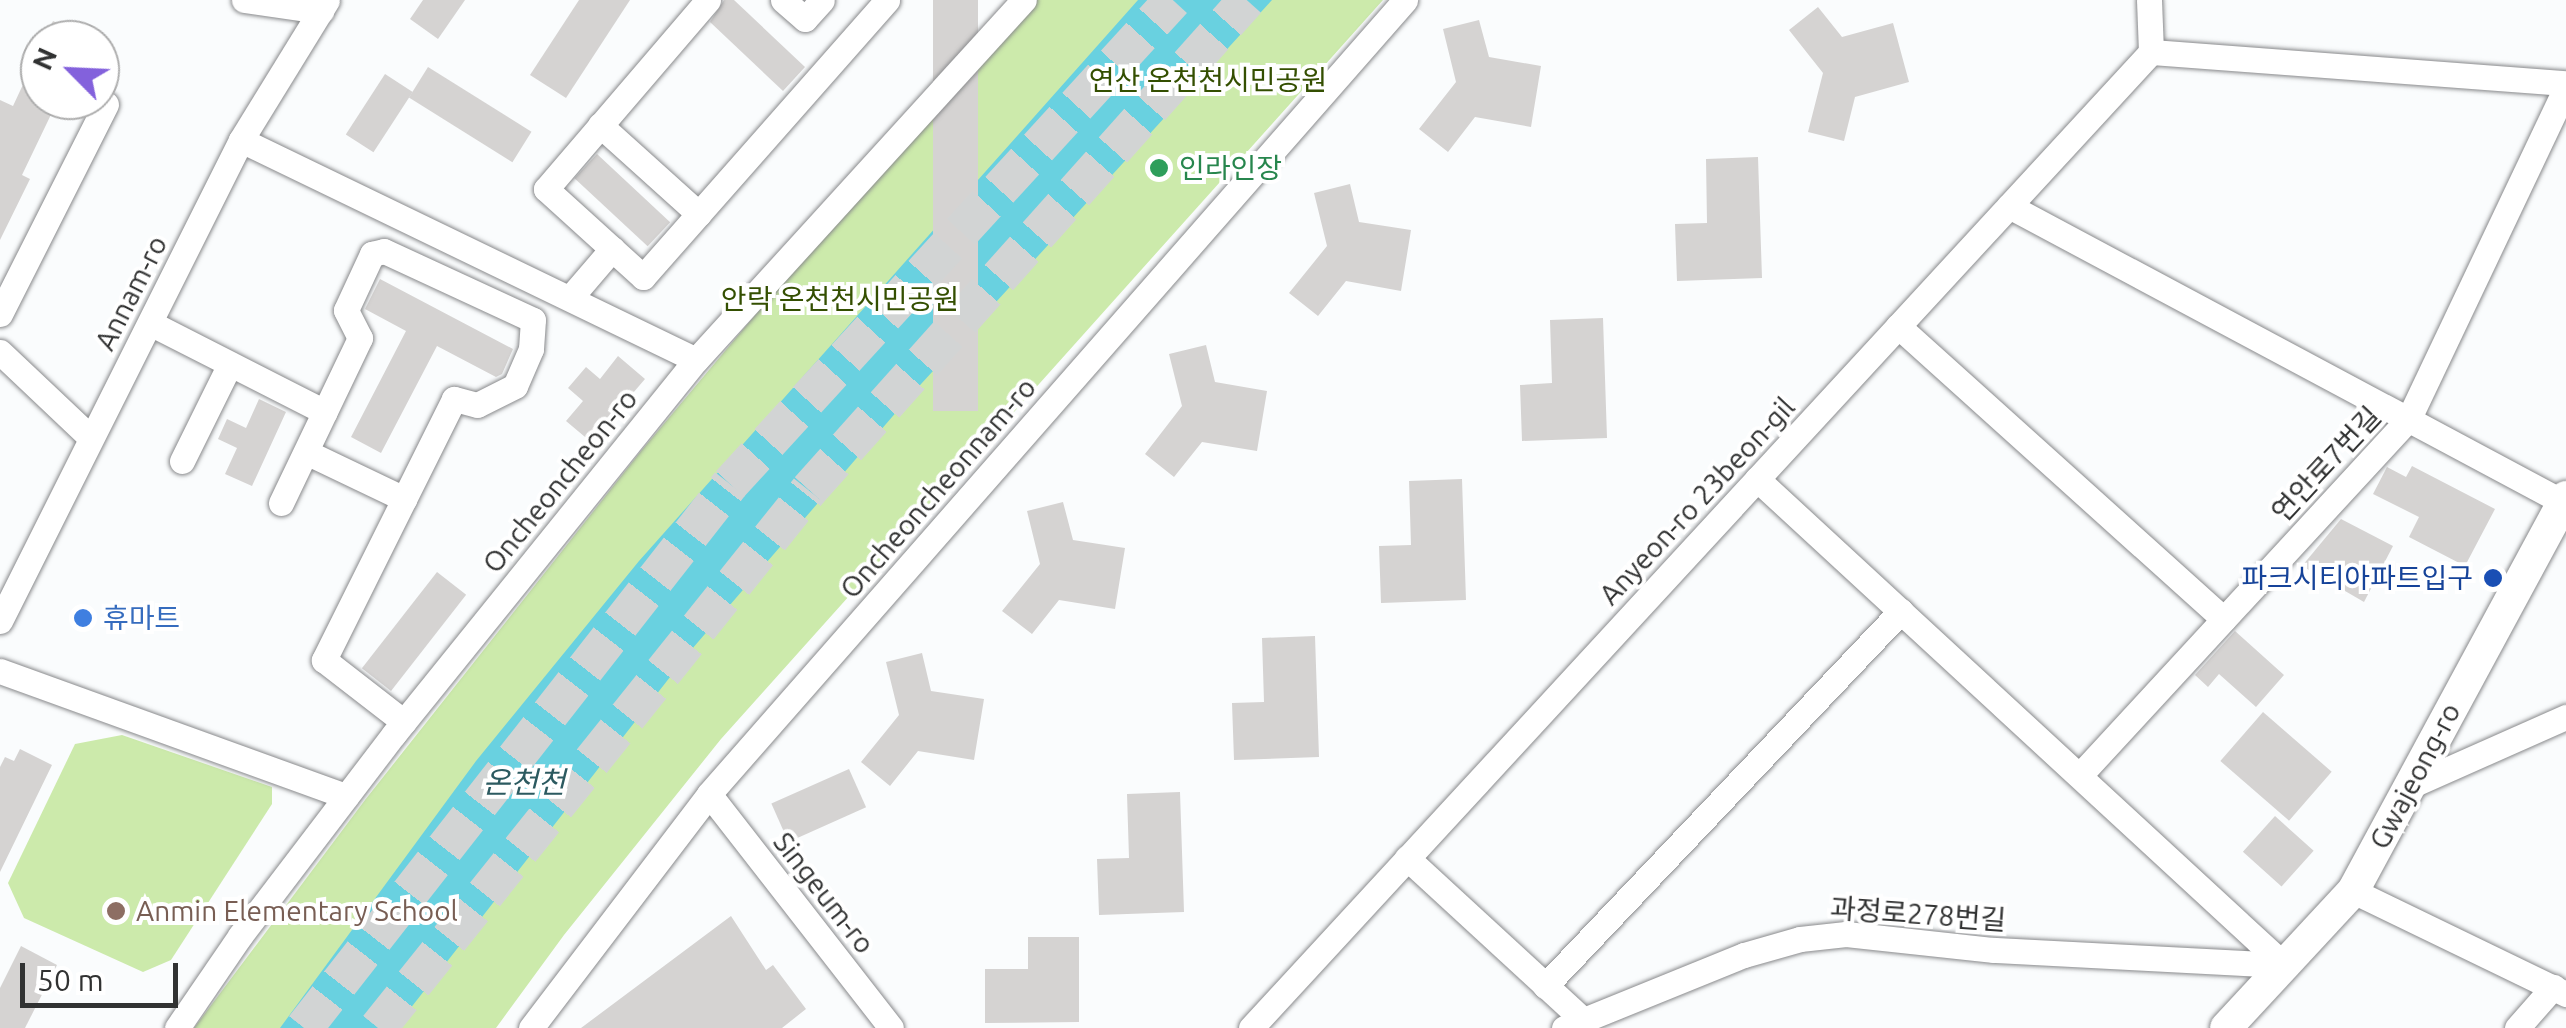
<!DOCTYPE html>
<meta charset="utf-8">
<style>
body{margin:0}
#map{position:relative;width:2566px;height:1028px;overflow:hidden;background:#fafcfd;font-family:Ubuntu,"Noto Sans KR",sans-serif}
div>[style]{position:absolute}
[style*='--x']{left:calc(var(--x)*1px);top:calc(var(--y)*1px);width:calc(var(--w)*1px);rotate:calc(var(--a)*1deg)}
.green>*{inset:0;background:#cceaab}
.water>*{inset:0;background:#69d1e0}
.building>*{inset:0;background:#d5d3d2;transform-origin:0 0}
.highway-tunnel>*{height:38px;margin-top:-19px;transform-origin:0;background:repeating-linear-gradient(90deg,#d2d4d4 0 38px,transparent 0 57px)}
.roads{filter:drop-shadow(0 0 2px #898a8c) drop-shadow(0 0 2px #898a8c)}
.minor>*{height:25px;margin:-12.5px;padding:0 12.5px;transform-origin:12.5px;border-radius:12.5px;background:#fff}
.major>*{height:32px;margin:-16px;padding:0 16px;transform-origin:16px;border-radius:16px;background:#fff}
.dots>*{width:28px;height:28px;translate:-50% -50%;box-sizing:border-box;border:5px solid #fff;border-radius:50%}
span{translate:-50% -50%;white-space:nowrap;text-align:center;line-height:1.15;-webkit-text-stroke:8px #fff;paint-order:stroke}
.park-label{font-size:28px;color:#344f01}
.leisure-label{font-size:28px;color:#27864d}
.left{translate:0 -50%;text-align:left}
.street-label{font-size:28px;color:#313232}
.transit-label{font-size:28px;color:#164399}
.right{translate:-100% -50%;text-align:right}
.shop-label{font-size:28px;color:#366cbe}
.education-label{font-size:28px;color:#785e54}
.water-label{font-size:30px;color:#2c5a60;font-style:italic}
.north{position:absolute;left:20px;top:20px;width:100px;height:100px;box-sizing:border-box;background:#fff;border:2px solid #adadad;border-radius:50%;rotate:294deg;font-size:28px;font-weight:700;line-height:40px;text-align:center;color:#313232}
.north::after{content:'';display:block;margin:auto;width:35px;height:45px;background:#8361dc;clip-path:polygon(50% 0,100% 100%,50% 72%,0 100%)}
.scale{position:absolute;left:20px;top:963px;width:158px;height:45px;box-sizing:border-box;border:5px solid #313232;border-top:0;padding-left:12px;font-size:30px;line-height:35px;white-space:nowrap;color:#313232;-webkit-text-stroke:8px #fff;paint-order:stroke}
</style>
<div id="map">
<div class="green">
<i style="clip-path:polygon(1034px 0,1383px 0,721px 739px,564px 935px,496px 1028px,194px 1028px,365px 800px,641px 451px,787px 277px)"></i>
<i style="clip-path:polygon(122px 735px,272px 787px,272px 804px,171px 960px,143px 972px,24px 918px,8px 883px,75px 744px)"></i>
</div>
<div class="water">
<i style="clip-path:polygon(1138px 0,1272px 0,911px 395px,692px 649px,395px 1028px,280px 1028px,476px 761px,639px 561px)"></i>
</div>
<div class="building">
<i style="clip-path:polygon(423px 0,465px 0,438px 39px,410px 19px)"></i>
<i style="clip-path:polygon(579px 0,630px 0,566px 98px,530px 75px)"></i>
<i style="clip-path:polygon(724px 0,734px 0,805px 67px,783px 91px,710px 22px)"></i>
<i style="left:933px;top:0;width:45px;height:411px"></i>
<i style="clip-path:polygon(1818px 7px,1842px 37px,1893px 23px,1909px 82px,1855px 97px,1844px 141px,1808px 132px,1823px 73px,1789px 30px)"></i>
<i style="clip-path:polygon(1479px 20px,1489px 57px,1541px 66px,1531px 127px,1475px 117px,1448px 152px,1419px 129px,1456px 82px,1443px 29px)"></i>
<i style="clip-path:polygon(53px 21px,94px 40px,44px 40px)"></i>
<i style="clip-path:polygon(40px 48px,40px 100px,58px 100px,22px 175px,30px 179px,0 240px,0 100px,13px 106px)"></i>
<i style="left:428px;top:67px;width:122px;height:36px;rotate:32deg"></i>
<i style="left:385px;top:74px;width:33px;height:72px;rotate:33deg"></i>
<i style="left:597px;top:154px;width:100px;height:33px;rotate:43deg"></i>
<i style="clip-path:polygon(1758px 157px,1762px 278px,1677px 281px,1675px 224px,1707px 223px,1706px 159px)"></i>
<i style="clip-path:polygon(1350px 184px,1359px 222px,1411px 230px,1401px 291px,1346px 281px,1318px 316px,1289px 293px,1327px 246px,1314px 193px)"></i>
<i style="clip-path:polygon(380px 279px,513px 349px,502px 374px,496px 377px,437px 346px,381px 453px,351px 437px,406px 331px,365px 309px)"></i>
<i style="clip-path:polygon(1603px 318px,1607px 438px,1522px 441px,1520px 385px,1552px 383px,1550px 320px)"></i>
<i style="clip-path:polygon(1206px 345px,1215px 382px,1267px 391px,1257px 451px,1202px 442px,1174px 477px,1145px 454px,1182px 406px,1169px 354px)"></i>
<i style="clip-path:polygon(618px 356px,645px 379px,591px 442px,566px 421px,583px 401px,568px 388px,586px 367px,600px 379px)"></i>
<i style="clip-path:polygon(259px 399px,286px 412px,252px 486px,225px 474px,237px 448px,218px 439px,227px 419px,246px 428px)"></i>
<i style="clip-path:polygon(2412px 466px,2495px 509px,2465px 566px,2409px 537px,2419px 517px,2373px 494px,2387px 467px,2406px 477px)"></i>
<i style="clip-path:polygon(1462px 479px,1466px 600px,1381px 603px,1379px 546px,1411px 545px,1409px 481px)"></i>
<i style="clip-path:polygon(1063px 502px,1073px 540px,1125px 548px,1115px 609px,1059px 600px,1032px 634px,1002px 611px,1040px 564px,1027px 511px)"></i>
<i style="clip-path:polygon(2341px 519px,2393px 546px,2364px 602px,2302px 566px)"></i>
<i style="left:437px;top:572px;width:37px;height:122px;rotate:38deg"></i>
<i style="clip-path:polygon(2235px 631px,2284px 675px,2256px 707px,2219px 674px,2208px 687px,2195px 675px)"></i>
<i style="clip-path:polygon(1315px 636px,1319px 757px,1234px 760px,1232px 703px,1264px 702px,1262px 638px)"></i>
<i style="clip-path:polygon(922px 653px,931px 691px,984px 699px,974px 760px,918px 751px,890px 786px,861px 762px,899px 715px,886px 662px)"></i>
<i style="left:2263px;top:712px;width:91px;height:65px;rotate:41deg"></i>
<i style="clip-path:polygon(20px 749px,52px 765px,0 872px,0 767px,5px 757px,14px 761px)"></i>
<i style="left:849px;top:769px;width:42px;height:85px;rotate:66deg"></i>
<i style="clip-path:polygon(1180px 792px,1184px 912px,1099px 915px,1097px 859px,1129px 858px,1127px 794px)"></i>
<i style="left:2275px;top:816px;width:52px;height:48px;rotate:42deg"></i>
<i style="clip-path:polygon(731px 916px,766px 970px,773px 965px,806px 1009px,782px 1028px,581px 1028px)"></i>
<i style="clip-path:polygon(1028px 937px,1079px 937px,1079px 1022px,985px 1023px,985px 969px,1028px 969px)"></i>
<i style="clip-path:polygon(21px 946px,57px 965px,25px 1028px,0 1028px,0 988px)"></i>
</div>
<div class="highway-tunnel">
<i style="--x:304;--y:1028;--w:691;--a:-51.94"></i>
<i style="--x:730;--y:484;--w:656;--a:-47.53"></i>
<i style="--x:378;--y:1028;--w:689;--a:-51.3"></i>
<i style="--x:809;--y:490;--w:657;--a:-48.21"></i>
</div>
<div class="roads">
<div class="minor">
<i style="--x:244;--y:0;--w:78;--a:8.1"></i>
<i style="--x:708;--y:0;--w:249;--a:130.6"></i>
<i style="--x:546;--y:189;--w:131;--a:42.2"></i>
<i style="--x:643;--y:277;--w:369;--a:-48.6"></i>
<i style="--x:783;--y:0;--w:29;--a:41"></i>
<i style="--x:805;--y:19;--w:25;--a:-48"></i>
<i style="--x:2151;--y:52;--w:416;--a:4.3"></i>
<i style="--x:600;--y:125;--w:133;--a:42"></i>
<i style="--x:241;--y:140;--w:505;--a:25.8"></i>
<i style="--x:2009;--y:206;--w:628;--a:28.12"></i>
<i style="--x:570;--y:298;--w:65;--a:-49.4"></i>
<i style="--x:0;--y:314;--w:235;--a:-63.2"></i>
<i style="--x:150;--y:323;--w:196;--a:27"></i>
<i style="--x:1898;--y:326;--w:438;--a:42"></i>
<i style="--x:0;--y:352;--w:125;--a:43.4"></i>
<i style="--x:306;--y:452;--w:109;--a:25.6"></i>
<i style="--x:182;--y:461;--w:108;--a:-63.7"></i>
<i style="--x:1757;--y:479;--w:717;--a:42.68"></i>
<i style="--x:281;--y:503;--w:183;--a:-64.4"></i>
<i style="--x:360;--y:338;--w:31;--a:-117"></i>
<i style="--x:346;--y:310;--w:62;--a:-65.1"></i>
<i style="--x:372;--y:254;--w:12;--a:-14"></i>
<i style="--x:384;--y:251;--w:164;--a:24.8"></i>
<i style="--x:533;--y:320;--w:29;--a:94"></i>
<i style="--x:531;--y:349;--w:40;--a:113.4"></i>
<i style="--x:515;--y:386;--w:42;--a:153.4"></i>
<i style="--x:477;--y:405;--w:24;--a:-165"></i>
<i style="--x:454;--y:399;--w:292;--a:116.5"></i>
<i style="--x:324;--y:660;--w:101;--a:37.8"></i>
<i style="--x:0;--y:621;--w:538;--a:-63.39"></i>
<i style="--x:241;--y:140;--w:164;--a:-58.4"></i>
<i style="--x:0;--y:671;--w:368;--a:19.9"></i>
<i style="--x:2080;--y:775;--w:485;--a:-47.3"></i>
<i style="--x:2409;--y:418;--w:366;--a:-64.6"></i>
<i style="--x:2410;--y:786;--w:171;--a:-23.9"></i>
<i style="--x:709;--y:794;--w:296;--a:52.1"></i>
<i style="--x:1407;--y:858;--w:239;--a:42.6"></i>
<i style="--x:2353;--y:891;--w:237;--a:25.8"></i>
<i style="--x:1545;--y:986;--w:517;--a:-46.49"></i>
<i style="--x:177;--y:1028;--w:112;--a:-55.6"></i>
<i style="--x:240;--y:936;--w:254;--a:-52.7"></i>
<i style="--x:394;--y:734;--w:481;--a:-51.1"></i>
<i style="--x:696;--y:360;--w:487;--a:-47.7"></i>
<i style="--x:531;--y:1028;--w:294;--a:-52.7"></i>
<i style="--x:709;--y:794;--w:1056;--a:-48.76"></i>
<i style="--x:1251;--y:1028;--w:1328;--a:-47.32"></i>
<i style="--x:2151;--y:52;--w:52;--a:-92.2"></i>
<i style="--x:1564;--y:1028;--w:194;--a:-22.1"></i>
<i style="--x:1744;--y:955;--w:58;--a:-15.9"></i>
<i style="--x:1800;--y:939;--w:46;--a:-6.2"></i>
<i style="--x:1846;--y:934;--w:149;--a:6.2"></i>
<i style="--x:1994;--y:950;--w:290;--a:3"></i>
<i style="--x:2517;--y:1028;--w:55;--a:-48.7"></i>
</div>
<div class="major">
<i style="--x:2226;--y:1028;--w:187;--a:-47.2"></i>
<i style="--x:2353;--y:891;--w:448;--a:-61.6"></i>
</div>
</div>
<div class="dots">
<i style="left:1159px;top:168px;background:#2e9e5b"></i>
<i style="left:2493px;top:578px;background:#1a4fb4"></i>
<i style="left:83px;top:618px;background:#3f7fe0"></i>
<i style="left:116px;top:911px;background:#8d6e63"></i>
</div>
<div class="park-label">
<span style="left:1208px;top:80px">연산 온천천시민공원</span>
<span style="left:840px;top:299px">안락 온천천시민공원</span>
</div>
<div class="leisure-label">
<span class="left" style="left:1179px;top:168px">인라인장</span>
</div>
<div class="street-label">
<span style="left:131px;top:293px;rotate:-63deg">Annam-ro</span>
<span style="left:2326px;top:464px;rotate:-47deg">연안로7번길</span>
<span style="left:560px;top:481px;rotate:-51deg">Oncheoncheon-ro</span>
<span style="left:938px;top:488px;rotate:-49deg">Oncheoncheonnam-ro</span>
<span style="left:1697px;top:501px;rotate:-47deg">Anyeon-ro 23beon-gil</span>
<span style="left:2415px;top:776px;rotate:-62deg">Gwajeong-ro</span>
<span style="left:824px;top:893px;rotate:52deg">Singeum-ro</span>
<span style="left:1918px;top:914px;rotate:4deg">과정로278번길</span>
</div>
<div class="transit-label">
<span class="right" style="left:2473px;top:578px">파크시티아파트입구</span>
</div>
<div class="shop-label">
<span class="left" style="left:103px;top:618px">휴마트</span>
</div>
<div class="education-label">
<span class="left" style="left:136px;top:911px">Anmin Elementary School</span>
</div>
<div class="water-label">
<span style="left:524px;top:782px">온천천</span>
</div>
<div class="north">N</div>
<div class="scale">50 m</div>
</div>
